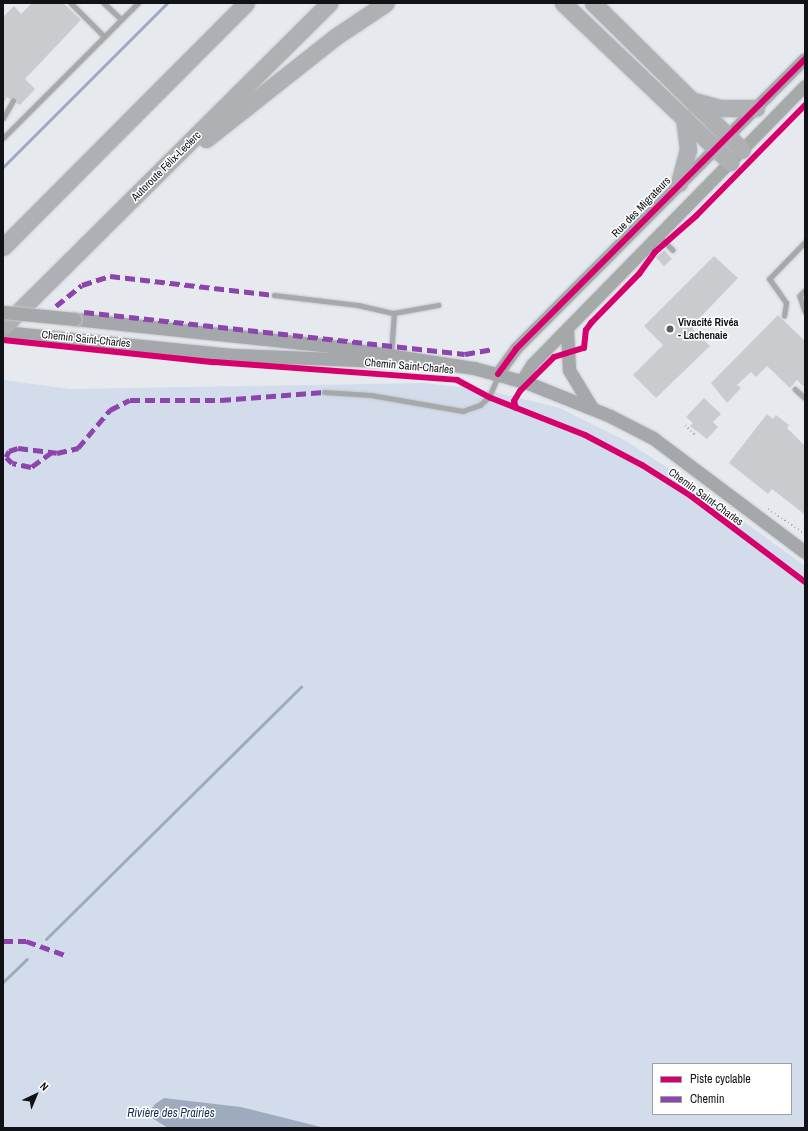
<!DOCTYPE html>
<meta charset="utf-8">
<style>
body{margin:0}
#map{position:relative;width:808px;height:1131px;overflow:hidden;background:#e6eaee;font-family:"Archivo Narrow",sans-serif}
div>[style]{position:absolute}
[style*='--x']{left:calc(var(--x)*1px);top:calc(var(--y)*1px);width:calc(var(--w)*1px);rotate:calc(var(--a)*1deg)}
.green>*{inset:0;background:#d2dcea}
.water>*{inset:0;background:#9eaabd}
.stream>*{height:3px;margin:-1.5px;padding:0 1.5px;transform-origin:1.5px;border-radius:1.5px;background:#9eaabd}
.building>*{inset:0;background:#c9cccf;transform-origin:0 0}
.path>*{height:2px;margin-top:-1px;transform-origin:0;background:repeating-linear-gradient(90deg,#aaadae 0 1px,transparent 0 4px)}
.roads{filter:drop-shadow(0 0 1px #c5c7cb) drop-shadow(0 0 1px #c5c7cb)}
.service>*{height:4.5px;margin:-2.25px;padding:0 2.25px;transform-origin:2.25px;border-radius:2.25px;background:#a6a9aa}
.tertiary>*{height:12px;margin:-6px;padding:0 6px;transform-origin:6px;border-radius:6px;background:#a6a9aa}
.secondary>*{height:13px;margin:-6.5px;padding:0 6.5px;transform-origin:6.5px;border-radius:6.5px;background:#a5a8aa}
.motorway>*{height:17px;margin:-8.5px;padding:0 8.5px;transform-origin:8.5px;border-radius:8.5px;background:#aeb0b3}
.bridges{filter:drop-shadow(0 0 1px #c5c7cb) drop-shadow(0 0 1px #c5c7cb)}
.secondary-bridge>*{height:13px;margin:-6.5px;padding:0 6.5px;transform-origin:6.5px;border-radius:6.5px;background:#a5a8aa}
.quiet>*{height:5px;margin-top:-2.5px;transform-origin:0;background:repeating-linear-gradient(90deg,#8e44ad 0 10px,transparent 0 15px)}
.cycleway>*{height:6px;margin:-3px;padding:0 3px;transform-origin:3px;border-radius:3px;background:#d6006c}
.dots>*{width:11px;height:11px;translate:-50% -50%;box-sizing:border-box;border:2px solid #fff;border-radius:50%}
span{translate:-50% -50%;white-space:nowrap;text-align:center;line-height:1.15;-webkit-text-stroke:3px #fff;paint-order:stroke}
.street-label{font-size:11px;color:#101216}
.poi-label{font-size:11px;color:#101216;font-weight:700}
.left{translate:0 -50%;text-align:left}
.water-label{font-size:12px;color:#172f52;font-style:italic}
.frame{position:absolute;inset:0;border:4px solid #101216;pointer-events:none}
.legend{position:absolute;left:652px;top:1063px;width:140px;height:52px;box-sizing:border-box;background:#fff;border:1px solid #9fa0a2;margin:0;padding:5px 7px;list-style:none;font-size:12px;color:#101216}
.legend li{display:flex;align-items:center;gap:8px;height:20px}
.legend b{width:20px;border:1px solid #9fa0a2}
.north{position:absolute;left:16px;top:1075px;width:40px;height:40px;-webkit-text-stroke:3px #fff;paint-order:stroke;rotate:44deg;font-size:11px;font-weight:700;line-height:16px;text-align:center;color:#101216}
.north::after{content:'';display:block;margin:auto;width:14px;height:18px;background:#101216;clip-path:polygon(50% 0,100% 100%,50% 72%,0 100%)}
</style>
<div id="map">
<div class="green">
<i style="clip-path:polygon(evenodd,3px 380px,70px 389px,424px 383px,490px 391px,560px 408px,626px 441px,691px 483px,805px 566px,805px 1128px,325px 1128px,241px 1107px,164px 1098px,155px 1104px,147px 1115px,168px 1128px,3px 1128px,3px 380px,653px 1064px,791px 1064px,791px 1114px,653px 1114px,653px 1064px)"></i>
</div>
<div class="water">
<i style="clip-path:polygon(164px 1098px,241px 1107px,325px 1128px,168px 1128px,147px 1115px,155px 1104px)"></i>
</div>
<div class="stream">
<i style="--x:3;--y:167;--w:232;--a:-45"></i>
<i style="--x:46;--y:939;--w:359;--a:-44.7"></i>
<i style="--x:3;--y:982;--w:33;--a:-44"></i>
</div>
<div class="building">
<i style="clip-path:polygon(32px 3px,63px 3px,81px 20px,25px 79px,35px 89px,20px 105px,7px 97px,3px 104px,3px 17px,14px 6px,21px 14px)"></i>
<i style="left:664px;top:250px;width:12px;height:11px;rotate:48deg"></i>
<i style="clip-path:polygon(714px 256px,738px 278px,692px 326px,694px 331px,710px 346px,656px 398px,633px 375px,663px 345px,644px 326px)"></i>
<i style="clip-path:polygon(778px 315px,805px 341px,805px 388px,797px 380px,790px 388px,767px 366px,756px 377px,751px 372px,737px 385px,741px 388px,727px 403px,711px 383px)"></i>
<i style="clip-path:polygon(704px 398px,721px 414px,713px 422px,718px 427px,707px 439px,690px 426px,693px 423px,686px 417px)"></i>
<i style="clip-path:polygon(767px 414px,773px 419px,776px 415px,789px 425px,787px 428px,805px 446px,804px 514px,772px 489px,768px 494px,729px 463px)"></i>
</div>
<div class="path">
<i style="--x:685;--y:425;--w:13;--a:45"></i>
<i style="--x:694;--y:434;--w:3;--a:-45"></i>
<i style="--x:768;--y:509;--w:45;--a:34"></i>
</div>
<div class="roads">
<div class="service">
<i style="--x:71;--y:3;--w:47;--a:45"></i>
<i style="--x:104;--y:3;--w:23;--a:43"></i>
<i style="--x:3;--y:118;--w:20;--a:-60"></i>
<i style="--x:3;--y:138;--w:191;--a:-45"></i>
<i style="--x:660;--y:237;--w:18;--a:45"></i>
<i style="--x:805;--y:291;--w:7;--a:135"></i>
<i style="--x:800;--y:296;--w:16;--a:72"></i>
<i style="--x:274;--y:295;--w:85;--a:6.8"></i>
<i style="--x:358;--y:305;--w:37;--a:13"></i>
<i style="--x:394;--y:313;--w:45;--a:-10.3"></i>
<i style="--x:784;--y:316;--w:13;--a:-81"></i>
<i style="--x:786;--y:303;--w:29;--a:-125"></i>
<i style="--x:769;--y:279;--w:52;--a:-45.8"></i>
<i style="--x:391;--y:354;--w:41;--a:-85.8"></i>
<i style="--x:795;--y:389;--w:13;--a:42"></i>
<i style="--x:324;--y:392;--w:47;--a:3.7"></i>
<i style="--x:371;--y:395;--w:93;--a:9.9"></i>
<i style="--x:463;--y:411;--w:18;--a:-19"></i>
<i style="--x:480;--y:405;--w:12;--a:-42"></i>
<i style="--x:489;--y:397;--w:23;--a:-67"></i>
</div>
<div class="tertiary">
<i style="--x:498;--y:374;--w:31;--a:-54"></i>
<i style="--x:516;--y:349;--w:409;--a:-45.1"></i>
<i style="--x:522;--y:381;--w:19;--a:-58"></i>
<i style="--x:532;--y:365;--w:390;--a:-45.6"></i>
</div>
<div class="secondary">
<i style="--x:75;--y:319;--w:256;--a:6"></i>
<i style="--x:330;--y:346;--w:146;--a:8.7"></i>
<i style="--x:474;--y:368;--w:56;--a:15.5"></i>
<i style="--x:528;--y:383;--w:88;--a:21.9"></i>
<i style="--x:610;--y:416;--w:48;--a:27.1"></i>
<i style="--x:653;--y:438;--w:190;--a:36.9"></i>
<i style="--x:567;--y:329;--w:41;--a:87.2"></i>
<i style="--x:569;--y:370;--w:44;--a:58.8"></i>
<i style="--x:3;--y:332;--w:233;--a:5.7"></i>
<i style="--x:235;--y:355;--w:149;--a:2.3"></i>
</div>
<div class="motorway">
<i style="--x:563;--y:3;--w:231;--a:43.6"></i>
<i style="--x:593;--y:3;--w:209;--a:44.6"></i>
<i style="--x:694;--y:101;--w:27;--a:15"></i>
<i style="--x:720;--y:108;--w:36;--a:0"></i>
<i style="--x:206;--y:139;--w:164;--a:-38.3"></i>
<i style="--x:335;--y:37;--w:61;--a:-33.7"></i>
<i style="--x:679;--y:183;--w:34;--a:-75"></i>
<i style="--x:688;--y:150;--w:33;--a:-97"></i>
<i style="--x:3;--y:247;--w:344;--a:-45.1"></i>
<i style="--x:3;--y:327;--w:460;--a:-44.8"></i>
</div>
</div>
<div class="bridges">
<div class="secondary-bridge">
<i style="--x:3;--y:312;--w:72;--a:5.6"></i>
</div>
</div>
<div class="quiet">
<i style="--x:56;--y:306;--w:33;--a:-39"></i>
<i style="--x:82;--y:285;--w:29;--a:-18"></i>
<i style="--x:110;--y:276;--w:165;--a:6.6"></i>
<i style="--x:84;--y:312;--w:383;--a:6.3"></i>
<i style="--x:465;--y:354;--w:27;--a:-10"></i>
<i style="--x:52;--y:452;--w:26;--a:144"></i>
<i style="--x:31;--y:467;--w:19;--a:-168"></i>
<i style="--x:12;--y:463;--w:8;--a:-135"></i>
<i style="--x:6;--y:457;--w:7;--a:-63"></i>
<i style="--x:9;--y:451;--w:9;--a:-18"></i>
<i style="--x:18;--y:448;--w:39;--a:7"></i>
<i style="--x:57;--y:453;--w:22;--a:-13"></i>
<i style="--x:78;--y:448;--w:50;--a:-49.9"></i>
<i style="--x:110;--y:410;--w:22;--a:-27"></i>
<i style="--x:130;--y:400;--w:91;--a:0"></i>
<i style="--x:221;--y:400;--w:103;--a:-4.4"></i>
<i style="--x:3;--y:941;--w:23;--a:0"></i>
<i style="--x:26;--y:941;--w:41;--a:19.7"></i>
</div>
<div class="cycleway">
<i style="--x:3;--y:340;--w:212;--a:6"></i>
<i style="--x:214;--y:362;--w:244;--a:4.2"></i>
<i style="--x:457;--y:380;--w:38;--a:28"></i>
<i style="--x:491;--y:398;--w:101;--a:21.5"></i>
<i style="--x:585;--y:435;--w:64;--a:27.8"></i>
<i style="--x:642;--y:465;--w:58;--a:32.3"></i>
<i style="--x:691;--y:496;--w:143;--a:37"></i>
<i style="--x:498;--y:374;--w:31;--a:-54"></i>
<i style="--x:516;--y:349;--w:409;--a:-45.1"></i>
<i style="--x:516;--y:408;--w:7;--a:-106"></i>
<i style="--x:514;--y:401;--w:12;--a:-59"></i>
<i style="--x:520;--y:391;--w:48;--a:-45"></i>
<i style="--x:554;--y:357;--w:31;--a:-17"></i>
<i style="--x:584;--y:348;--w:18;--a:-84"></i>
<i style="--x:586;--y:330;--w:9;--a:-54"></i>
<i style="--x:591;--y:323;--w:69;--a:-45.6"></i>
<i style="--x:639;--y:274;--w:27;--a:-54"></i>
<i style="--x:655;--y:252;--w:55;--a:-41.3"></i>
<i style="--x:696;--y:216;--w:156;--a:-45.5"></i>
</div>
<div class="dots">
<i style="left:670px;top:329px;background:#5b5e62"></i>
</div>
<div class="street-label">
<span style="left:166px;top:166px;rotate:-45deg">Autoroute Félix-Leclerc</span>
<span style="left:641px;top:207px;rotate:-46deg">Rue des Migrateurs</span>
<span style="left:86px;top:339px;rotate:6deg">Chemin Saint-Charles</span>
<span style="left:409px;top:366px;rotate:5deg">Chemin Saint-Charles</span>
<span style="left:706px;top:497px;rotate:36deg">Chemin Saint-Charles</span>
</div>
<div class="poi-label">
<span class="left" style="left:678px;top:329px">Vivacité Rivéa<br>- Lachenaie</span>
</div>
<div class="water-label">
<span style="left:171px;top:1114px">Rivière des Prairies</span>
</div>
<div class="frame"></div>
<ul class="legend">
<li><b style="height:5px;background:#d6006c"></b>Piste cyclable</li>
<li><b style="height:5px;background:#8e44ad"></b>Chemin</li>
</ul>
<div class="north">N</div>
</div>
